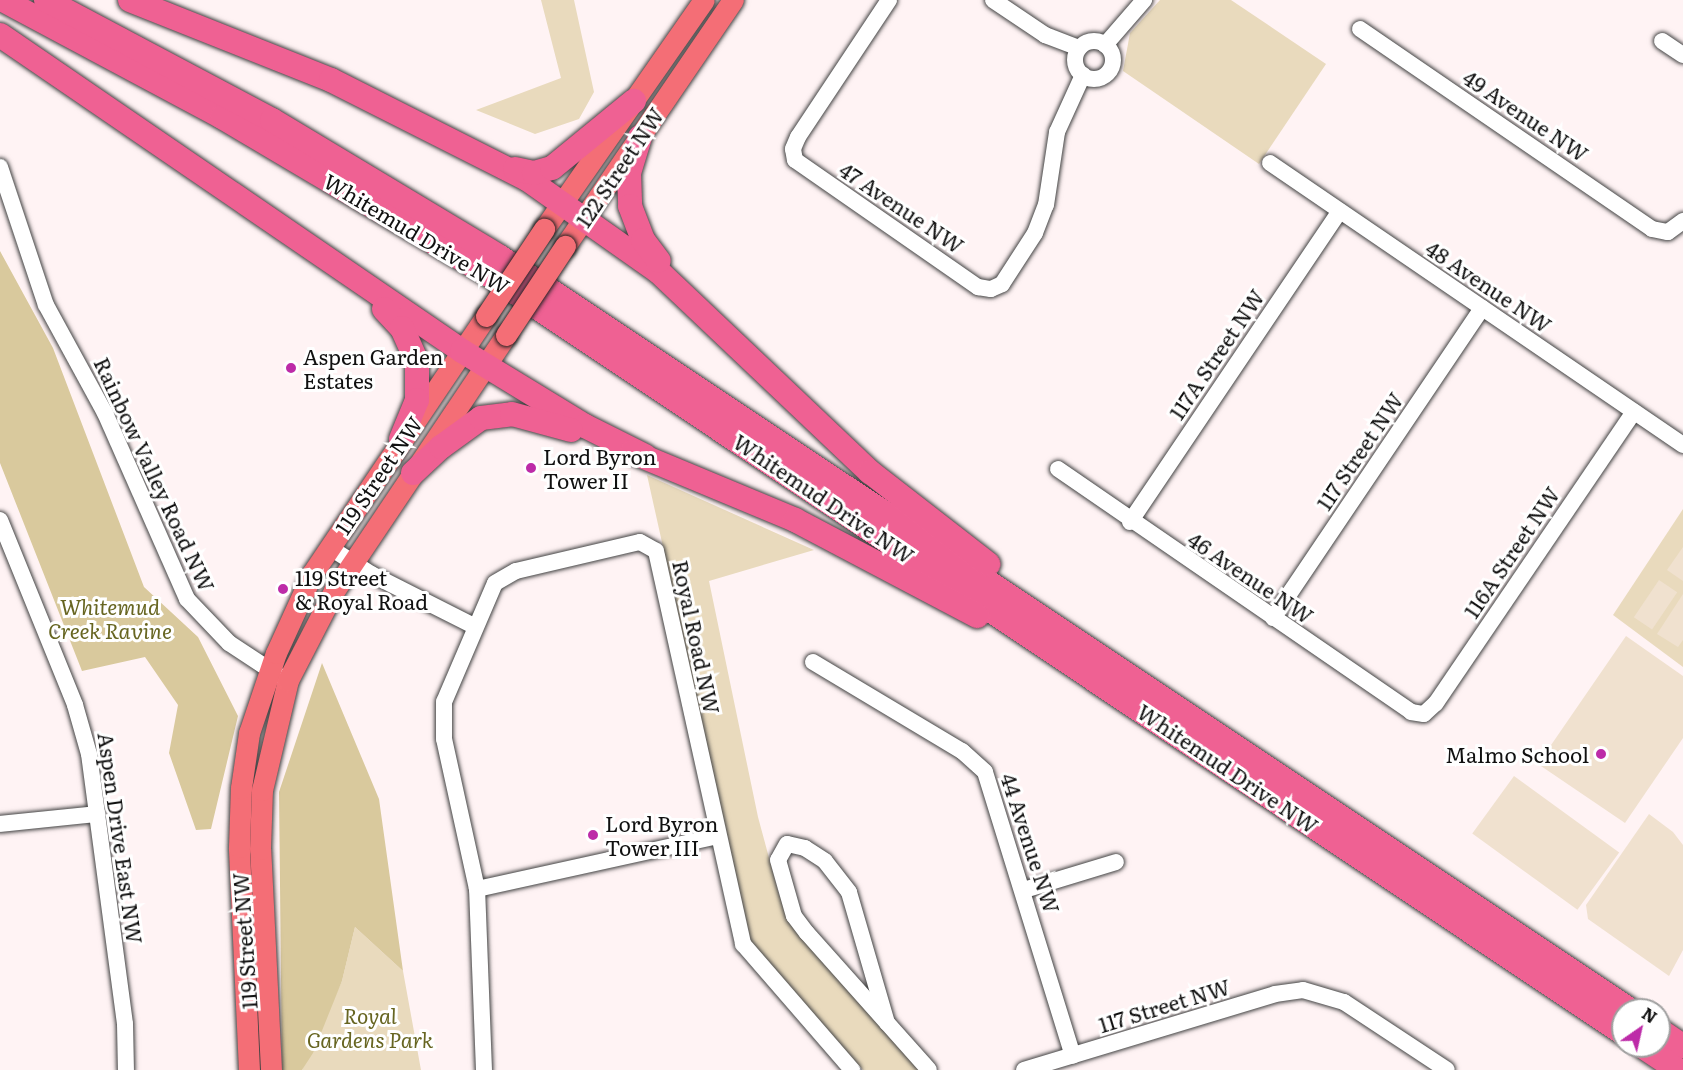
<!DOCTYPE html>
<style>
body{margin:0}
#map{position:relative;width:1683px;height:1070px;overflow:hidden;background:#fff3f4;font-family:Literata,serif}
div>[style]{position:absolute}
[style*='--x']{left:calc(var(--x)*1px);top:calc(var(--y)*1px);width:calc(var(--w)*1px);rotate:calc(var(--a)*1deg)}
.green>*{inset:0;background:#e9dabd}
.forest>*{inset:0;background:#d9c99d}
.pitch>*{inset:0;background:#f0e1cf;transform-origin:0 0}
.roads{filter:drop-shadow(0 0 2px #434343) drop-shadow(0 0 2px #434343)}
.minor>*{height:16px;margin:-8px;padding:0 8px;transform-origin:8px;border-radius:8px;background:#fff}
.minor>.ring{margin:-8px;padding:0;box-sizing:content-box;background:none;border:16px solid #fff;border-radius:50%}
.major>*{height:21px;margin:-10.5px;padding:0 10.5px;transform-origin:10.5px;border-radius:10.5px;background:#f46e76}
.highway>*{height:24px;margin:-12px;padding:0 12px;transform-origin:12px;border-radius:12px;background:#ef6193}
.bridges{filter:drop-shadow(0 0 2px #212121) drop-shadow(0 0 2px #212121)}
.major-bridge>*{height:21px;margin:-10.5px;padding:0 10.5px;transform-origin:10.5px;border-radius:10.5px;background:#f46e76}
.dots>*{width:16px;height:16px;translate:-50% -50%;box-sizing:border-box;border:3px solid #fff;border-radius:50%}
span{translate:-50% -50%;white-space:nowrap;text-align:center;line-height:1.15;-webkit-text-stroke:6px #fff;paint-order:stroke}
.street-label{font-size:21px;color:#101010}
.poi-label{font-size:21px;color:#101010}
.left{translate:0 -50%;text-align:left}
.right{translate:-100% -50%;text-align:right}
.park-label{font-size:21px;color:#676521;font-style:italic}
.north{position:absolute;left:1611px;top:998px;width:60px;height:60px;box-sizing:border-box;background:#fff;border:2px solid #9f9f9f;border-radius:50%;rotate:34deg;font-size:16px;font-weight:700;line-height:24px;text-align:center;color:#101010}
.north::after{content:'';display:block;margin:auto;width:21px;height:27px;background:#bd2ba8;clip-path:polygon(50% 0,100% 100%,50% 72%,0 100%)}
</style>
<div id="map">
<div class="green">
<i style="clip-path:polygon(541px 0,574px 0,594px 92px,579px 119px,535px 134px,476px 110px,561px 78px)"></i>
<i style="clip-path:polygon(1160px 0,1231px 0,1326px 64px,1259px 164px,1123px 71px,1130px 33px)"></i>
<i style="clip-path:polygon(647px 475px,814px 550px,709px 581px,758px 817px,779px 895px,790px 920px,919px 1070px,863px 1070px,751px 942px)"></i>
<i style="clip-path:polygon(1683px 509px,1683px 667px,1613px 615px)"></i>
<i style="clip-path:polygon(355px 927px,403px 971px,421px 1070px,302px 1070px,342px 981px)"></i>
</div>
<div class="forest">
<i style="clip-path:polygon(0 251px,53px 348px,144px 587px,198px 637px,238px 716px,211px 829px,196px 830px,169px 753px,178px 705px,145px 657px,82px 671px,0 463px)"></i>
<i style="clip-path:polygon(322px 663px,379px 799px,403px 971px,355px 927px,342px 981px,313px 1053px,302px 1070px,282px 1070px,279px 792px)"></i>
</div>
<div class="pitch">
<i style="clip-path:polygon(1683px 547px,1683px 581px,1667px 570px)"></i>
<i style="left:1659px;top:580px;width:22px;height:45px;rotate:34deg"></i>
<i style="clip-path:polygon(1683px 594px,1683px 640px,1678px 647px,1657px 634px)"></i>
<i style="clip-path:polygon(1626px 636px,1683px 676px,1683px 738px,1625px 823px,1538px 764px)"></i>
<i style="left:1514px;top:776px;width:130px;height:71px;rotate:36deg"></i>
<i style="clip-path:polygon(1649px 814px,1673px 832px,1683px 845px,1683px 950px,1669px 976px,1588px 919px,1586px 905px)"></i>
</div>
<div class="roads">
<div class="minor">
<i style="--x:889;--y:0;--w:164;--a:123.6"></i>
<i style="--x:798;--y:137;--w:13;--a:113"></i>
<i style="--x:793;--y:149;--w:11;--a:80"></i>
<i style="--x:795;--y:160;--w:223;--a:34.8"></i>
<i style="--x:978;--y:287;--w:13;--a:9"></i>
<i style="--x:991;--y:289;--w:12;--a:-24"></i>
<i style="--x:1002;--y:284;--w:61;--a:-57.1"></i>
<i style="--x:1035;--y:233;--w:30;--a:-69"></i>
<i style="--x:1046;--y:205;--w:74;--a:-81.4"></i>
<i style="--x:1057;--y:132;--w:63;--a:-65.5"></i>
<i style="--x:993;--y:0;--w:63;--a:33.9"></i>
<i style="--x:1045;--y:35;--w:36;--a:21"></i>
<i style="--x:1360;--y:29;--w:354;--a:34.4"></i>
<i style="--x:1652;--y:229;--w:16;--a:11"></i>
<i style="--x:1668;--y:232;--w:19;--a:-36"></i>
<i style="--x:1662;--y:41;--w:25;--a:34"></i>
<i class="ring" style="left:1075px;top:41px;width:22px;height:22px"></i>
<i style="--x:1105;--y:45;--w:60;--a:-49.1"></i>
<i style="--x:1270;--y:163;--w:500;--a:34.33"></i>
<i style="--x:0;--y:167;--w:145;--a:71.6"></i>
<i style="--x:46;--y:305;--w:123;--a:61.4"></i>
<i style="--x:105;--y:413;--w:203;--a:66.2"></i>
<i style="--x:187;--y:599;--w:61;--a:46.3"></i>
<i style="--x:229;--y:643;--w:60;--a:33.4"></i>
<i style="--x:1058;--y:469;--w:429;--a:34.5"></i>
<i style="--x:1411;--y:712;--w:13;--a:9"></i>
<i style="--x:1424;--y:714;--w:16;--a:-43"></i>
<i style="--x:1436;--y:703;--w:352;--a:-55.8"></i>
<i style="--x:0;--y:520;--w:200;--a:67.9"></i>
<i style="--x:75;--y:705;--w:51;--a:74.1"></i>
<i style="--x:89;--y:754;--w:272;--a:82.4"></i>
<i style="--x:125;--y:1024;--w:46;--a:88.8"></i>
<i style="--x:1130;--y:522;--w:375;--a:-56"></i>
<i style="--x:329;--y:547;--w:50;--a:32.7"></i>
<i style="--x:371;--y:574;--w:115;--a:26.8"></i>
<i style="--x:1273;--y:618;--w:374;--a:-56"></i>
<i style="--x:813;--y:662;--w:174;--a:30.9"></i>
<i style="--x:962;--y:751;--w:31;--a:42"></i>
<i style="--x:985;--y:772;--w:297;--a:72.8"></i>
<i style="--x:0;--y:824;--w:98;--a:-5.9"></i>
<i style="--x:477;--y:889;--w:247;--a:-12.4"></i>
<i style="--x:1024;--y:890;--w:96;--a:-16.9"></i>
<i style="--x:887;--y:1023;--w:136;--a:-106.2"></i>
<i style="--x:849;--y:892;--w:39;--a:-128"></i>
<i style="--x:825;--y:861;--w:24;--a:-147"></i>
<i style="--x:805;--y:848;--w:18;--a:-167"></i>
<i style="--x:787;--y:844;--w:18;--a:119"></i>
<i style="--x:778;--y:860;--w:58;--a:74.1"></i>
<i style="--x:794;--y:916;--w:21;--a:53"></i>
<i style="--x:807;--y:933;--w:183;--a:48.3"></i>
<i style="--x:484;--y:1070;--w:181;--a:-92.2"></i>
<i style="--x:477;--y:889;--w:154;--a:-102.4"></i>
<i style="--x:444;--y:739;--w:37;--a:-90"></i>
<i style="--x:444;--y:702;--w:129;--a:-66.8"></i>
<i style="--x:495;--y:583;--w:24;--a:-30"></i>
<i style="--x:516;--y:571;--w:127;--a:-13.2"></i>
<i style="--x:640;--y:542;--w:18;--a:29"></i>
<i style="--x:656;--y:551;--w:403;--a:77.5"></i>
<i style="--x:743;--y:944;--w:167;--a:49.1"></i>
<i style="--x:1024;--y:1070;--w:262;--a:-16.8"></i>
<i style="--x:1275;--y:994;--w:28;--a:-8"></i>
<i style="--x:1303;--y:990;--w:43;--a:16.3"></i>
<i style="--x:1344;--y:1002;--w:123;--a:33.4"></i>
</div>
<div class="major">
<i style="--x:544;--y:229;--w:279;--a:-55.1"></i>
<i style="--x:565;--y:246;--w:298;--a:-55.7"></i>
<i style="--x:249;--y:1070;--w:223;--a:-92.6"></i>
<i style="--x:239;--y:847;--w:59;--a:-88.1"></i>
<i style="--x:241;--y:788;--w:56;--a:-81.7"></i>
<i style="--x:249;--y:733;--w:84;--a:-71.4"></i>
<i style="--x:276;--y:653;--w:87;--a:-65.5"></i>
<i style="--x:312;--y:574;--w:311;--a:-56"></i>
<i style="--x:271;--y:1070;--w:221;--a:-92.8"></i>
<i style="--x:260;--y:849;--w:59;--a:-88.1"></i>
<i style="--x:262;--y:790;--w:113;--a:-76.7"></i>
<i style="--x:288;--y:680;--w:100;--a:-62.7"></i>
<i style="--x:334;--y:591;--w:308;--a:-56.1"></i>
</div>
<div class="highway">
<i style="--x:3;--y:0;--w:248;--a:28.1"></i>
<i style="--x:222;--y:117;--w:307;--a:30.6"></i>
<i style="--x:486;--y:273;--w:1368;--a:33.76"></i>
<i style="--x:46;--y:0;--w:256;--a:28"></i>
<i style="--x:272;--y:120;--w:266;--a:31"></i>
<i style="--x:500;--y:257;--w:1358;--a:33.68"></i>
<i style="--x:130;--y:0;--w:216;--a:21.7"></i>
<i style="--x:331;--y:80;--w:220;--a:26.8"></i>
<i style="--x:527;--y:179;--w:161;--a:35.2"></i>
<i style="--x:659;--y:272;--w:291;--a:43.5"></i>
<i style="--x:870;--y:472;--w:150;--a:37.9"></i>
<i style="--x:0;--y:35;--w:560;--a:34.37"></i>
<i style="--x:462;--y:351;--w:144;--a:31.4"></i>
<i style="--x:585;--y:426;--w:67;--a:26.6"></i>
<i style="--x:640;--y:137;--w:37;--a:107"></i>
<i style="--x:629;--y:172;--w:34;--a:88"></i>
<i style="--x:630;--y:206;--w:36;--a:69"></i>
<i style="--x:643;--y:240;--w:26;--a:53"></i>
<i style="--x:515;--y:169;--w:19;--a:12"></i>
<i style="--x:534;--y:173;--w:19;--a:-16"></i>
<i style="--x:552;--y:168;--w:106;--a:-39.3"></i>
<i style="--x:384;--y:309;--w:26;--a:47"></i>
<i style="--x:402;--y:328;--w:37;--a:66"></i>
<i style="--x:417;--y:362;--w:38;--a:90"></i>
<i style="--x:417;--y:400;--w:42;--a:112.3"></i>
<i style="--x:632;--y:452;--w:177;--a:22.6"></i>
<i style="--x:795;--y:520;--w:206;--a:27.8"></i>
<i style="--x:413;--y:473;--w:38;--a:-43"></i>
<i style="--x:441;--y:447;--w:49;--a:-35.9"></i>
<i style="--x:481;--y:418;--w:31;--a:-7"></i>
<i style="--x:512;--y:414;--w:61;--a:15.2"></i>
<i style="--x:1659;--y:1030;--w:29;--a:34"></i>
<i style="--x:1642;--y:1046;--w:43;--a:33.7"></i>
</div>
</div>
<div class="bridges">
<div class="major-bridge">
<i style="--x:486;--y:316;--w:105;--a:-56.3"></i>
<i style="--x:506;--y:335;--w:107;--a:-56.5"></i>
</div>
</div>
<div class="dots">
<i style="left:291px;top:368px;background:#bd2ba8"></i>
<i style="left:531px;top:468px;background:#bd2ba8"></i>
<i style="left:283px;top:589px;background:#bd2ba8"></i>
<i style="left:1601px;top:754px;background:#bd2ba8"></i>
<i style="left:593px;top:835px;background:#bd2ba8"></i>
</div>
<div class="street-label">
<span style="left:1526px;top:115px;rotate:34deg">49 Avenue NW</span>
<span style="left:619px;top:167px;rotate:-56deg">122 Street NW</span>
<span style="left:902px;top:207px;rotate:34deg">47 Avenue NW</span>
<span style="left:417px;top:233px;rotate:31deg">Whitemud Drive NW</span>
<span style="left:1489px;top:286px;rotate:34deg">48 Avenue NW</span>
<span style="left:1216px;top:354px;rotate:-56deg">117A Street NW</span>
<span style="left:1359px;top:451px;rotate:-56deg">117 Street NW</span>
<span style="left:155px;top:474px;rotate:65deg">Rainbow Valley Road NW</span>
<span style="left:378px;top:475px;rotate:-56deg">119 Street NW</span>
<span style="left:824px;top:498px;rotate:34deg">Whitemud Drive NW</span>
<span style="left:1511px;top:552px;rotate:-56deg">116A Street NW</span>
<span style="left:1251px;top:577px;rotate:34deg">46 Avenue NW</span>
<span style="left:697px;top:637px;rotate:78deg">Royal Road NW</span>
<span style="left:1228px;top:768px;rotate:34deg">Whitemud Drive NW</span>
<span style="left:121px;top:838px;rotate:82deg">Aspen Drive East NW</span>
<span style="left:1031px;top:843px;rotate:72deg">44 Avenue NW</span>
<span style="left:244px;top:941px;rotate:-94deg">119 Street NW</span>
<span style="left:1164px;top:1005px;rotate:-17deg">117 Street NW</span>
</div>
<div class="poi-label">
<span class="left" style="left:303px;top:368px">Aspen Garden<br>Estates</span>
<span class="left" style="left:543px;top:468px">Lord Byron<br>Tower II</span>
<span class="left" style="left:295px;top:589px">119 Street<br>&amp; Royal Road</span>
<span class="right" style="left:1589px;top:754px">Malmo School</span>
<span class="left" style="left:605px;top:835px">Lord Byron<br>Tower III</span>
</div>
<div class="park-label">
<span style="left:110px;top:618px">Whitemud<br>Creek Ravine</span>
<span style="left:370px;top:1027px">Royal<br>Gardens Park</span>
</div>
<div class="north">N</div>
</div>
